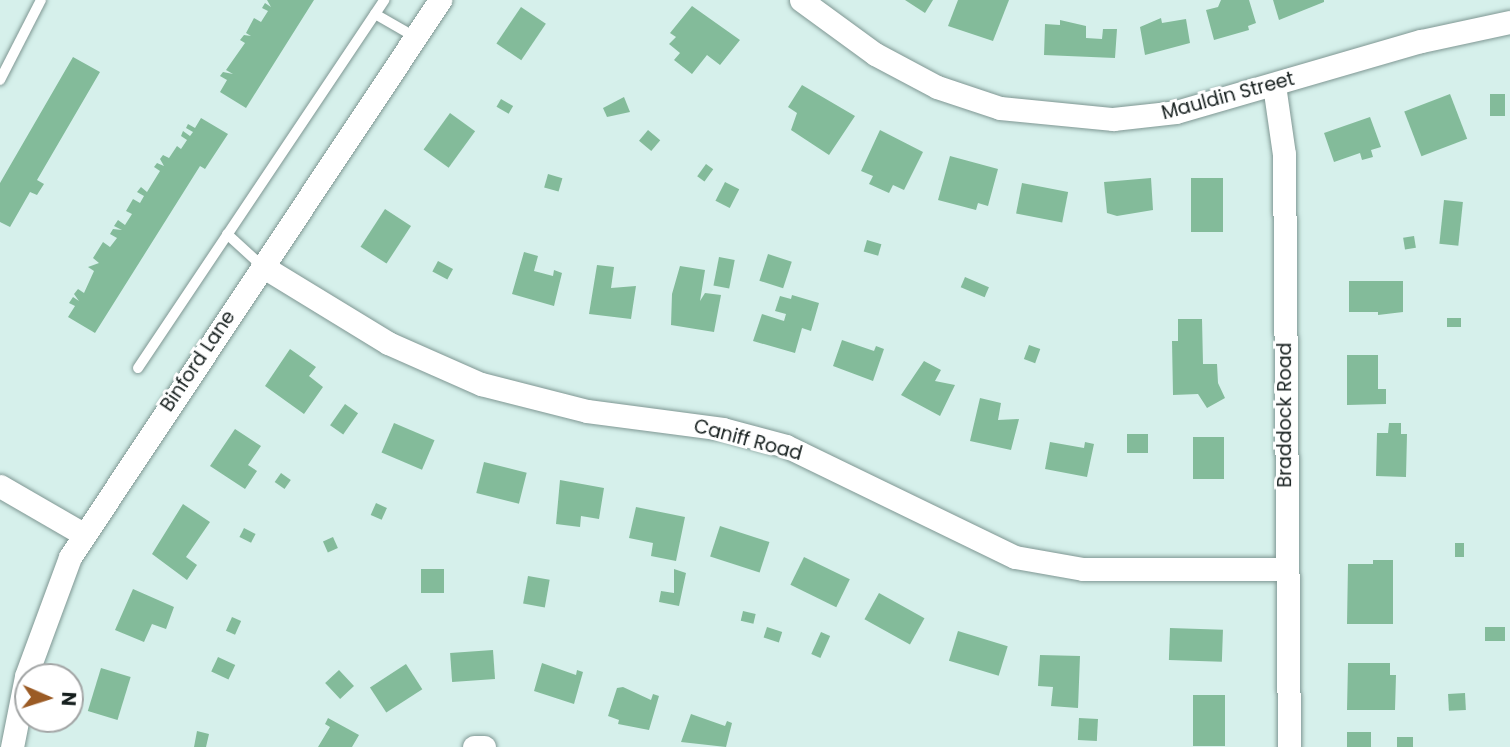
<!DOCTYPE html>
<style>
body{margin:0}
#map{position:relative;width:1510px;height:747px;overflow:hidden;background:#d6f0eb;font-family:Poppins,sans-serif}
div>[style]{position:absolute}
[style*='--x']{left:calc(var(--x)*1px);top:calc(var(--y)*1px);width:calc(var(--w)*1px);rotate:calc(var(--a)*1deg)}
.building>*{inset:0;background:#83bb9a;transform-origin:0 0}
.roads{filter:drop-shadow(0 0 2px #7f9793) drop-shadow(0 0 2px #7f9793)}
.lane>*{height:10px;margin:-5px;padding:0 5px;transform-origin:5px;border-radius:5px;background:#fff}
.street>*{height:23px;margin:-11.5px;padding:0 11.5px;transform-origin:11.5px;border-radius:11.5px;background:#fff}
span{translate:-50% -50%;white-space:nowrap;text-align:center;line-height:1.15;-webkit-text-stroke:6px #fff;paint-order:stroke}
.street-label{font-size:19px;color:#161f1e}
.north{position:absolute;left:14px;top:663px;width:70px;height:70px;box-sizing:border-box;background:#fff;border:2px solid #a2a5a5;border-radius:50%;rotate:93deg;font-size:19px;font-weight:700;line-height:28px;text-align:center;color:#161f1e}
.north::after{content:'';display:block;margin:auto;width:24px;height:32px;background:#9b5b25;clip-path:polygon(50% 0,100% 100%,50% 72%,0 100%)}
</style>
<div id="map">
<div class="building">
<i style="clip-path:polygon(267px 0,314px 0,246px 108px,220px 92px,227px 80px,220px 76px,223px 72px,233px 74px,226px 70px,245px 43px,240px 40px,244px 35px,251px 36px,246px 33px,254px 18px,261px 22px,268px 11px,262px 8px,265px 3px,271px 7px)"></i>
<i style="clip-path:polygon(905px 0,933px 0,925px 13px)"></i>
<i style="clip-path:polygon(958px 0,1009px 0,993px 41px,948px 26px)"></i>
<i style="clip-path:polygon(1221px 0,1249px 0,1256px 23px,1248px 26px,1249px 30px,1214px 40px,1206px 10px,1218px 7px)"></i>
<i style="clip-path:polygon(1273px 0,1324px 0,1324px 2px,1279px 20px)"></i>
<i style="clip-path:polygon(692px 6px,740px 40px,720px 65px,707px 55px,692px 74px,674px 60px,680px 53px,669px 44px,676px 37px,670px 33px)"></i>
<i style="left:521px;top:7px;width:30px;height:44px;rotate:34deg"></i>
<i style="clip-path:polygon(1161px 18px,1162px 23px,1186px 19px,1190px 43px,1145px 55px,1140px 27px)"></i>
<i style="clip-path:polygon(1060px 20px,1086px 26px,1086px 38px,1102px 39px,1103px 29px,1117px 29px,1115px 58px,1044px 55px,1045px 24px,1060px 25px)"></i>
<i style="clip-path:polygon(73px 57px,100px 72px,37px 180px,44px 184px,37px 195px,30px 192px,10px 227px,0 222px,0 183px)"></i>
<i style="clip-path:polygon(802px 85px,855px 116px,829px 155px,791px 130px,797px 113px,788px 107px)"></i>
<i style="left:1450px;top:94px;width:48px;height:49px;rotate:69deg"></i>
<i style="left:1490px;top:94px;width:15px;height:22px"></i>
<i style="clip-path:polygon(624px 97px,630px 112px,607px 117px,603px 108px)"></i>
<i style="left:501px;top:99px;width:14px;height:9px;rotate:30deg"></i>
<i style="left:450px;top:113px;width:31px;height:45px;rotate:36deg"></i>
<i style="clip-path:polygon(1370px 117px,1381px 147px,1371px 150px,1373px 157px,1362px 160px,1360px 153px,1334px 162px,1324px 133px)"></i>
<i style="clip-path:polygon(201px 118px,228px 134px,205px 169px,200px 166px,95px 333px,68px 317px,75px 306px,69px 303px,73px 297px,79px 301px,74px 294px,78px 289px,84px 293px,94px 271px,88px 267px,99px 263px,93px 258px,103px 242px,110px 247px,117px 238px,110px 234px,113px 229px,122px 230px,114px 226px,118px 220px,125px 225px,132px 214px,126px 211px,133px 199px,140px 203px,144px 196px,137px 192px,141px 187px,147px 192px,160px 171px,154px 167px,157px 163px,164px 166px,160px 159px,163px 155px,169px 158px,177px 146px,181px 149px,187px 140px,181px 136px,183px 131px,190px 136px,193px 132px,186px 128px,188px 124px,195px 128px)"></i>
<i style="left:648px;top:130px;width:16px;height:14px;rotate:40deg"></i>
<i style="clip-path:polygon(880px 130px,923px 152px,904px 190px,893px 185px,889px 193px,869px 184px,873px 176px,861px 171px)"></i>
<i style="clip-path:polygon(950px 156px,998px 169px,988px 206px,978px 203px,976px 210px,938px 200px)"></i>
<i style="left:706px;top:164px;width:9px;height:15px;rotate:36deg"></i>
<i style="left:548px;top:174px;width:15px;height:14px;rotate:16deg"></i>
<i style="clip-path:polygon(1151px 178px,1153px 210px,1117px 216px,1107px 213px,1104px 182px)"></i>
<i style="left:1191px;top:178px;width:32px;height:54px"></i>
<i style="left:725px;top:182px;width:16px;height:21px;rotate:27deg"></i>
<i style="left:1022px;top:183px;width:47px;height:31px;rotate:11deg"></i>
<i style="left:1444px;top:200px;width:19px;height:44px;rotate:6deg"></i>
<i style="left:385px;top:209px;width:31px;height:45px;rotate:33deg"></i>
<i style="left:1414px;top:236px;width:12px;height:11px;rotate:81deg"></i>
<i style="left:867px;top:240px;width:15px;height:12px;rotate:16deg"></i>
<i style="clip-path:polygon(524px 252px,538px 256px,534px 271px,553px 276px,554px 270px,562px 273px,554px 306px,512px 294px)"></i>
<i style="left:768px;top:254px;width:25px;height:28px;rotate:18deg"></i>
<i style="left:719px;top:257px;width:16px;height:29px;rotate:11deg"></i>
<i style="left:438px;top:261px;width:17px;height:12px;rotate:28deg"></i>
<i style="clip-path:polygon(597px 265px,614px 267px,611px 288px,636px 286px,631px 319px,589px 314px)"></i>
<i style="clip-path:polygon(680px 266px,705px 270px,700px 301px,705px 293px,721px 295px,714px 332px,671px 325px,672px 294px)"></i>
<i style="left:965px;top:277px;width:26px;height:11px;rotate:23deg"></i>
<i style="clip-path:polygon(1349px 281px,1403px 281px,1403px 312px,1378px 315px,1378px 312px,1349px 312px)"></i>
<i style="clip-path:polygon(792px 295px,819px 303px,811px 331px,802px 328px,795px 353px,753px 341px,762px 314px,784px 321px,786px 314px,775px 311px,780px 296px,791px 299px)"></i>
<i style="left:1447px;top:318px;width:14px;height:9px"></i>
<i style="clip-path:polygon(1178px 319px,1202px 319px,1203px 364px,1217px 364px,1218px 383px,1225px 398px,1207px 408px,1198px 394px,1173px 395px,1172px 341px,1178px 341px)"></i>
<i style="clip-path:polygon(842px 340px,874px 351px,876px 346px,884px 349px,873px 381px,833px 366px)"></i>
<i style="left:1029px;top:345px;width:12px;height:15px;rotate:20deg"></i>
<i style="clip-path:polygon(290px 349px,316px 367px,309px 376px,323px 387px,304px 414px,265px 386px)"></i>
<i style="clip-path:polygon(1347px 355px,1378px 355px,1378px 389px,1386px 389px,1386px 404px,1347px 405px)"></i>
<i style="clip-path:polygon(924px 361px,941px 370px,935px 381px,955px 385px,940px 416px,901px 395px)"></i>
<i style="clip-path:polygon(980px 398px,1001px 403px,998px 420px,1019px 419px,1011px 450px,970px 441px)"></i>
<i style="left:345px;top:404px;width:16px;height:26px;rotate:35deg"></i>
<i style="left:394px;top:423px;width:44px;height:32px;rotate:23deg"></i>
<i style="clip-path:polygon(1389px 423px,1401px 423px,1401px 434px,1407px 434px,1406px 477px,1376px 476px,1377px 433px,1388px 433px)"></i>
<i style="clip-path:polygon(235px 429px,261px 446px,248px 465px,257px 471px,245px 489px,210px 466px)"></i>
<i style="left:1127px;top:434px;width:21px;height:19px"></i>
<i style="left:1193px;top:437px;width:31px;height:42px"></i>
<i style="clip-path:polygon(1050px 442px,1084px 448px,1085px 442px,1094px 444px,1087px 477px,1045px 469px)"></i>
<i style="left:484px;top:462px;width:44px;height:32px;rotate:14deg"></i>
<i style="left:281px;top:473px;width:12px;height:11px;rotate:35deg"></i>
<i style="clip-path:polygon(560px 480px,604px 488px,599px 519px,581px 516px,580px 527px,556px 524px)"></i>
<i style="left:376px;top:503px;width:12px;height:13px;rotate:24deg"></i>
<i style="clip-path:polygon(183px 504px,210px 522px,186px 557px,197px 565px,187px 580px,152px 554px)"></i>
<i style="clip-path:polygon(636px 507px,685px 517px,676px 561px,651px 556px,653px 543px,629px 538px)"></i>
<i style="left:720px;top:526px;width:52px;height:32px;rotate:18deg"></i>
<i style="left:244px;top:528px;width:13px;height:10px;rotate:27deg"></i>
<i style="left:333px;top:537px;width:12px;height:11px;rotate:66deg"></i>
<i style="left:1455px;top:543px;width:9px;height:14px"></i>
<i style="left:804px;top:557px;width:51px;height:31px;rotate:26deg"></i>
<i style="clip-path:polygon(1373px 560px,1393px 560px,1393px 624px,1347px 624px,1348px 564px,1373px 564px)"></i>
<i style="left:421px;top:569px;width:23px;height:24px"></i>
<i style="clip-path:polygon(674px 569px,686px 573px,679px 606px,659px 602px,661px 591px,674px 593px)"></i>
<i style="left:528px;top:576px;width:22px;height:28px;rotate:10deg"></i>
<i style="clip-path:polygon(133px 589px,174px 607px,166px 629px,152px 624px,144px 642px,115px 630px)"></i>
<i style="left:879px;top:593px;width:52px;height:30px;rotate:29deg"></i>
<i style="left:743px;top:611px;width:13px;height:10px;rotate:13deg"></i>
<i style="left:232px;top:617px;width:10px;height:15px;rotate:24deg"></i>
<i style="left:767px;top:627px;width:16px;height:11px;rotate:18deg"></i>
<i style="left:1485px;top:627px;width:20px;height:14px"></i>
<i style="left:1170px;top:628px;width:53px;height:32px;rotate:2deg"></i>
<i style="left:958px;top:631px;width:52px;height:31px;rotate:17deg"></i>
<i style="left:821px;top:632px;width:10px;height:24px;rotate:24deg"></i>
<i style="left:493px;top:650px;width:29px;height:43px;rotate:86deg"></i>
<i style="clip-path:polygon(1040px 655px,1080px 656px,1078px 708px,1051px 706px,1053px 687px,1038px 686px)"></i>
<i style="left:218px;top:657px;width:19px;height:16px;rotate:25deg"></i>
<i style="clip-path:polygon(542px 663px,576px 675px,577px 670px,583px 672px,574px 704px,534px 691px)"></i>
<i style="clip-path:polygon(1348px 663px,1390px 663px,1390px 675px,1396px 675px,1395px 710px,1347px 710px)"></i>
<i style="left:406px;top:664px;width:30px;height:43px;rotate:57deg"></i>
<i style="left:101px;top:668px;width:31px;height:45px;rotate:17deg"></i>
<i style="left:339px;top:670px;width:22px;height:19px;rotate:47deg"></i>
<i style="clip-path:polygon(623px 687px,651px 700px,653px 694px,659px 696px,649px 730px,618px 724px,619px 720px,608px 716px,617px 688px)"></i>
<i style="left:1465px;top:693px;width:17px;height:17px;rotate:87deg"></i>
<i style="left:1193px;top:695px;width:32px;height:51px"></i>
<i style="clip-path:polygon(691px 714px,725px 726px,727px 721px,732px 723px,726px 747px,681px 742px)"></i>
<i style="clip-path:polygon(328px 718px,359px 735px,352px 747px,318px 747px,330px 727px,325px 724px)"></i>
<i style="left:1079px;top:718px;width:19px;height:22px;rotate:3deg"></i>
<i style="clip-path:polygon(197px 731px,209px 734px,206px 747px,194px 747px)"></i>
<i style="left:1347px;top:732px;width:24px;height:15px"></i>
<i style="left:1397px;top:737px;width:16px;height:10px"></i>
</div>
<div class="roads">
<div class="lane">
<i style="--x:375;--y:14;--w:46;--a:29.9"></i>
<i style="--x:0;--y:80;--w:90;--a:-62.9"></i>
<i style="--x:227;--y:234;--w:47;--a:42.4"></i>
<i style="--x:138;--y:368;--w:443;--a:-56.2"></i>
</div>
<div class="street">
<i style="--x:801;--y:0;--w:92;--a:36.1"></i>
<i style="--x:875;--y:54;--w:70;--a:28"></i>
<i style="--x:937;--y:87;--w:66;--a:18.4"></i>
<i style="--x:1000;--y:108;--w:114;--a:5.6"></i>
<i style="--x:1113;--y:119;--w:63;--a:-6.3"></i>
<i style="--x:1176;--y:112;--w:255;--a:-16.2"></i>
<i style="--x:1421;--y:41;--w:91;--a:-12.1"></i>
<i style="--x:1274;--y:85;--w:70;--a:81.8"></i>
<i style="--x:1284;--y:154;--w:593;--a:89.52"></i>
<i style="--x:262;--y:266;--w:148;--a:31.4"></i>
<i style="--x:388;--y:343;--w:102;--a:23.8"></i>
<i style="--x:481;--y:384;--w:109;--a:14.3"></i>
<i style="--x:587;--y:411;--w:137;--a:7.5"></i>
<i style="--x:723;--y:429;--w:65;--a:15.1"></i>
<i style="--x:786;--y:446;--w:254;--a:25.9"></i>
<i style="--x:1015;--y:557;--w:69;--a:10"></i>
<i style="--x:1083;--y:569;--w:202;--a:0"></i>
<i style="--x:0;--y:486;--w:96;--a:30"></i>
<i style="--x:12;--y:747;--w:72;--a:-78.8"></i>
<i style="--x:26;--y:676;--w:127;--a:-69.7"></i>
<i style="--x:70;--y:557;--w:669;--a:-56.4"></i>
<i style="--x:474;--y:747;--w:10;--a:0"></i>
</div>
</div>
<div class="street-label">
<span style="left:1228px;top:96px;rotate:-15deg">Mauldin Street</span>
<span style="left:198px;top:361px;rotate:-56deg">Binford Lane</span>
<span style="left:1285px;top:415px;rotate:-90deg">Braddock Road</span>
<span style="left:748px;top:440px;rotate:15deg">Caniff Road</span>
</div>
<div class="north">N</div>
</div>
